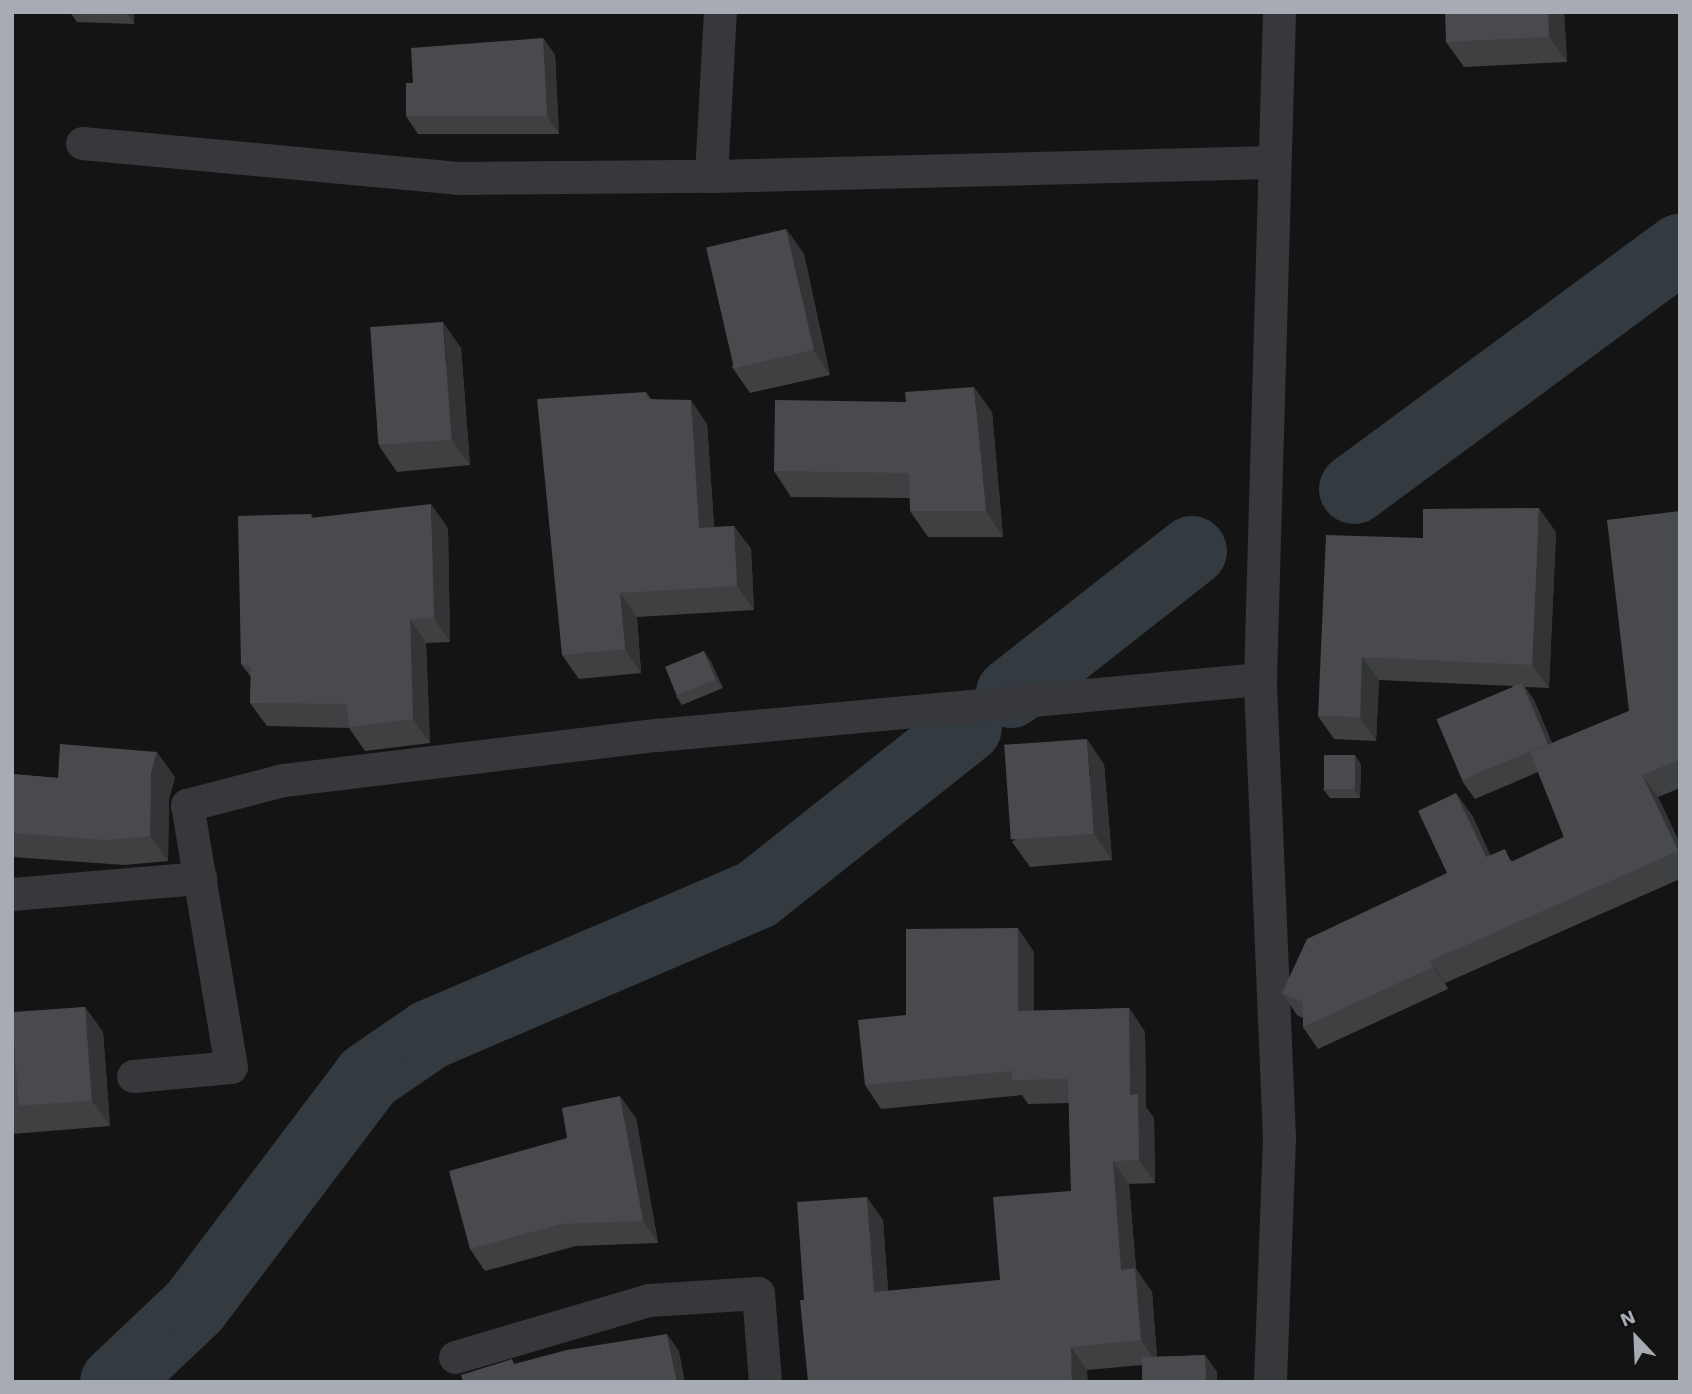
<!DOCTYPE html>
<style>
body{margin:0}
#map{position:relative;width:1692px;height:1394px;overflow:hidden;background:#141415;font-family:"Work Sans",sans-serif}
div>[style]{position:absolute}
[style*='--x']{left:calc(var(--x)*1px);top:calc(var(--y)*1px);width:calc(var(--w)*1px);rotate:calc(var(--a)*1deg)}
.river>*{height:70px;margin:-35px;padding:0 35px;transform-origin:35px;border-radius:35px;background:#333b40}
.street>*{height:33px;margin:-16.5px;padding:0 16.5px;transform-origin:16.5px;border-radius:16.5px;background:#37383b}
.wall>*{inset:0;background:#3e4042}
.shaded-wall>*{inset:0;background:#323436}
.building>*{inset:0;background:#484a4d;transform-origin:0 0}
span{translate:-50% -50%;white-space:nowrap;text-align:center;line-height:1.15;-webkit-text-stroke:7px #0f0f10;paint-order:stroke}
.frame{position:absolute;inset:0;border:14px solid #a7acb4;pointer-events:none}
.north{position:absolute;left:1601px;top:1303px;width:70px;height:70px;-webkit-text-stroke:5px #0f0f10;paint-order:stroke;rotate:337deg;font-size:19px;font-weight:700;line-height:28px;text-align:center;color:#a7acb4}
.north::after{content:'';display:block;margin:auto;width:24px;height:32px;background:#a7acb4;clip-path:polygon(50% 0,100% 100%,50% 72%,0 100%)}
</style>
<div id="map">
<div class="river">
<i style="--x:1354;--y:489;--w:405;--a:-36.4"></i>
<i style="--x:1011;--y:693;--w:230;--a:-38.1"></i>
<i style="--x:115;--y:1382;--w:110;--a:-43.5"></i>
<i style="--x:195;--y:1306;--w:287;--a:-52.9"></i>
<i style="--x:368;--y:1077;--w:74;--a:-34.5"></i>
<i style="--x:429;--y:1035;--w:356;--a:-23.2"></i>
<i style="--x:756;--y:895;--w:269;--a:-38.4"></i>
</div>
<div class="street">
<i style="--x:82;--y:143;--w:377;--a:5.3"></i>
<i style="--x:457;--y:178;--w:254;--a:-0.5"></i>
<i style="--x:711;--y:176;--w:164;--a:-86.9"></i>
<i style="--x:711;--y:176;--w:563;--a:-1.42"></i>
<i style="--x:12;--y:894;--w:189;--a:-4.9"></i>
<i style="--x:133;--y:1076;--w:98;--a:-5.2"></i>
<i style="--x:231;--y:1067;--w:266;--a:-99.5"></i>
<i style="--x:187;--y:805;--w:99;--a:-14.6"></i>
<i style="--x:283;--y:780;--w:377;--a:-6.9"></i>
<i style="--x:657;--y:735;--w:606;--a:-5.31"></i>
<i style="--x:455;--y:1357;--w:202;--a:-16.4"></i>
<i style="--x:649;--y:1300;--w:109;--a:-3.7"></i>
<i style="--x:758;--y:1293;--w:89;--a:85.5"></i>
<i style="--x:1270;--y:1382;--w:244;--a:-87.9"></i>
<i style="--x:1279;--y:1138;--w:459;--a:-92.4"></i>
<i style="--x:1260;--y:679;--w:667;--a:-88.37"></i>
</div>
<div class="wall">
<i style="clip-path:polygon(70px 12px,134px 12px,134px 24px,77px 22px)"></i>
<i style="clip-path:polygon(1564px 12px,1567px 62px,1464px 67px,1446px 42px)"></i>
<i style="clip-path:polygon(543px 38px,555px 55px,559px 134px,418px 134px,406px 116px,413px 83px)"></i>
<i style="clip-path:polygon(786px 229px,804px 254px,830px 375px,750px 393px,732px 367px)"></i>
<i style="clip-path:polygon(461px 348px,470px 465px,397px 472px,379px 446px)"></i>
<i style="clip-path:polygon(646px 392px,651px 399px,707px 424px,714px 527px,734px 526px,751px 549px,754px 610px,637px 617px,641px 673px,579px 679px,562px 655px)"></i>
<i style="clip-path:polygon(906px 402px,992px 412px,1003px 537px,928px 537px,910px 511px,910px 498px,791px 497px,774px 471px)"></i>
<i style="clip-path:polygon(1680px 511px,1680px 788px,1658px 797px,1680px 844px,1680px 879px,1445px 983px,1448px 989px,1318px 1049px,1303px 1027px,1303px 1018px,1297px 1015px,1282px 993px,1447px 873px,1472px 815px,1490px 855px,1513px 861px,1564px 837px,1538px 772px,1475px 799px,1462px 781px,1513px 686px,1379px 680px,1376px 741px,1334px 739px,1318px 716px,1423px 538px,1556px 532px,1549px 688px,1525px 687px,1534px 700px,1552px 743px,1629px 711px)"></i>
<i style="clip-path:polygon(311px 514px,313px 518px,448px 528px,450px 642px,426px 643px,430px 743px,365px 751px,349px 728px,267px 726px,250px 703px,251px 677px,241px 664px)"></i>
<i style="clip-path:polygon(710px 660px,723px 688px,682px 705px,676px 696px)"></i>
<i style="clip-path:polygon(1104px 764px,1112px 860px,1030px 867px,1012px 842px)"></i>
<i style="clip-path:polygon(1361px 764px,1360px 798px,1330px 798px,1323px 789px)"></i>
<i style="clip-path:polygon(12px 774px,58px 778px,175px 777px,169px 799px,168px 861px,124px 865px,12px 857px)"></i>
<i style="clip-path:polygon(1034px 952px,1034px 1011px,1129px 1008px,1145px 1032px,1146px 1107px,1154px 1118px,1155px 1183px,1129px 1184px,1136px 1269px,1152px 1292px,1157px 1357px,1205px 1355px,1217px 1372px,1217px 1382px,1142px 1382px,1142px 1365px,1087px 1370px,804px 1300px,883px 1220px,888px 1291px,1000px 1280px,1071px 1191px,1069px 1103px,1028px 1104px,1022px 1095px,881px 1109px,865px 1085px,906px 1015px)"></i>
<i style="clip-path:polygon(85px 1007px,103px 1032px,110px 1126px,12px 1134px,12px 1013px)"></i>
<i style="clip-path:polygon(636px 1118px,658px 1243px,576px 1246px,485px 1271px,470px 1249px,567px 1138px)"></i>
</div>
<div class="shaded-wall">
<i style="clip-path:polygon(126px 12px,134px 12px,134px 24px)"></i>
<i style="clip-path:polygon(1548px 12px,1564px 12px,1567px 62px,1549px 37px)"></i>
<i style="clip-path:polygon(543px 38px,555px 55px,559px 134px,547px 116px)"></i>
<i style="clip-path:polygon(786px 229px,804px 254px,830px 375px,813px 350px)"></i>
<i style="clip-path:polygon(443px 322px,461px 348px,470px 465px,452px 440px)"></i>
<i style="clip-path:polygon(974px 387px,992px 412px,1003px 537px,986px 511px)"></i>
<i style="clip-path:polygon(691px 400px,707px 424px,716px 551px,699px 528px)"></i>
<i style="clip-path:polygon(431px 504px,448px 528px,450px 642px,434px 618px)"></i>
<i style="clip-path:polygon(1539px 508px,1556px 532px,1549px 688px,1532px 665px)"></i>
<i style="clip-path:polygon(734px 526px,751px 549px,754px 610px,737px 586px)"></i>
<i style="clip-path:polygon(620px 593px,637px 617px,641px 673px,625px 649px)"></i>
<i style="clip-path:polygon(410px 619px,426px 643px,430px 743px,413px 719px)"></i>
<i style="clip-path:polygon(704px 651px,710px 660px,723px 688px,716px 680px)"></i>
<i style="clip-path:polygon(1362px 657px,1379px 680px,1376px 741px,1360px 717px)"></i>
<i style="clip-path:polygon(1522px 683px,1534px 700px,1560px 762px,1548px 745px)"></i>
<i style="clip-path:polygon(1087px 739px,1104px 764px,1112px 860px,1094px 834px)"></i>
<i style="clip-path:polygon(157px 752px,175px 777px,169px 799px,168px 861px,150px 836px,151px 774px)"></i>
<i style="clip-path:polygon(1355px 755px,1361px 764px,1360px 798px,1354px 789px)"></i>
<i style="clip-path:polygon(1642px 775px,1658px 797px,1680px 844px,1680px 853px)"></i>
<i style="clip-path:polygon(1456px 793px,1472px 815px,1501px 879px,1486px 857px)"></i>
<i style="clip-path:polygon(1018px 928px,1034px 952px,1034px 1034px,1018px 1011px)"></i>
<i style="clip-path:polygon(1430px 961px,1445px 983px,1448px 989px,1433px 967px)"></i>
<i style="clip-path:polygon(85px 1007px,103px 1032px,110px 1126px,92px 1101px)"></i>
<i style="clip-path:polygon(1129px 1008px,1145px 1032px,1146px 1107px,1154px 1118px,1155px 1183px,1139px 1160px,1130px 1095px)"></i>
<i style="clip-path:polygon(620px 1096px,636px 1118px,658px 1243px,643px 1221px)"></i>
<i style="clip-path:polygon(1113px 1161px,1129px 1184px,1136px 1269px,1152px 1292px,1157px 1364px,1141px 1340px,1121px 1270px)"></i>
<i style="clip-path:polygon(867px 1197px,883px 1220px,890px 1316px,874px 1292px)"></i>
<i style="clip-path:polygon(667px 1334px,679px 1351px,685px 1382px,677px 1382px)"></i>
<i style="clip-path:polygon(1071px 1347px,1087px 1370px,1088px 1382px,1072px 1382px)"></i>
<i style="clip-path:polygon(1205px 1355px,1217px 1372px,1217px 1382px,1206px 1382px)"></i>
</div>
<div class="building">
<i style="clip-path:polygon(1445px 12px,1548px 12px,1549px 37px,1446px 42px)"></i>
<i style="clip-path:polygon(543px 38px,547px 116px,406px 116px,406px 83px,413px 83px,411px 48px)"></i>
<i style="left:786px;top:229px;width:124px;height:82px;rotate:77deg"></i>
<i style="left:443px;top:322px;width:118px;height:73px;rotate:86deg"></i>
<i style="clip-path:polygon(974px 387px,986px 511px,910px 511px,909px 473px,774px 471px,775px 400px,906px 402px,905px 392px)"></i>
<i style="clip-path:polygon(646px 392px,647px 399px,691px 400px,699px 528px,734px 526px,737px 586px,620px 593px,625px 649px,562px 655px,537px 399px)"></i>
<i style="clip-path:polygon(431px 504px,434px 618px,410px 619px,413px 719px,349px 727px,347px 704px,250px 703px,251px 666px,241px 664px,238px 516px,311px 514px,311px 518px)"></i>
<i style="clip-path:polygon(1539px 508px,1532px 665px,1362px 657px,1360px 717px,1318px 716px,1326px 535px,1423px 538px,1423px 509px)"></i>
<i style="clip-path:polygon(1680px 511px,1680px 660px,1678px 660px,1680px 663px,1680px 760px,1642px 775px,1678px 851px,1430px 961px,1433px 967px,1303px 1027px,1303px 1002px,1282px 993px,1307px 939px,1447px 873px,1418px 811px,1456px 793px,1486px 857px,1505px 849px,1511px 862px,1564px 837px,1530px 752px,1629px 711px,1607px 520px)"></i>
<i style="left:704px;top:651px;width:31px;height:42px;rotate:68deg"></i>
<i style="left:1522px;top:683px;width:66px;height:93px;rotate:67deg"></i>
<i style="left:1087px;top:739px;width:95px;height:83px;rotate:86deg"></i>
<i style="clip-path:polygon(60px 744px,157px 752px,151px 774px,150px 836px,106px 840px,12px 833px,12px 774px,58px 778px)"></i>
<i style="left:1324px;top:755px;width:31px;height:34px"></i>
<i style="clip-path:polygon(1018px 928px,1018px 1011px,1129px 1008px,1130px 1095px,1138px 1094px,1139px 1160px,1113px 1161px,1121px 1270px,1135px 1268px,1141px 1340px,1071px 1347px,1072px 1382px,808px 1382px,800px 1300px,804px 1300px,797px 1202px,867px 1197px,874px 1292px,1000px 1280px,993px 1197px,1071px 1191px,1068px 1079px,1012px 1080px,1012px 1071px,865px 1085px,858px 1020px,906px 1015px,906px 929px)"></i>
<i style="left:85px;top:1007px;width:94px;height:73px;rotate:86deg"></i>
<i style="clip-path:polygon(620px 1096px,643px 1221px,561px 1224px,470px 1249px,449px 1171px,567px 1138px,562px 1108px)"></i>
<i style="clip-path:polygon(667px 1334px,677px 1382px,463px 1382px,461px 1375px,512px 1359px,514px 1364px,567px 1350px)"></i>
<i style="left:1205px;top:1355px;width:27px;height:63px;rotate:88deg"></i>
</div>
<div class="frame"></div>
<div class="north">N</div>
</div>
